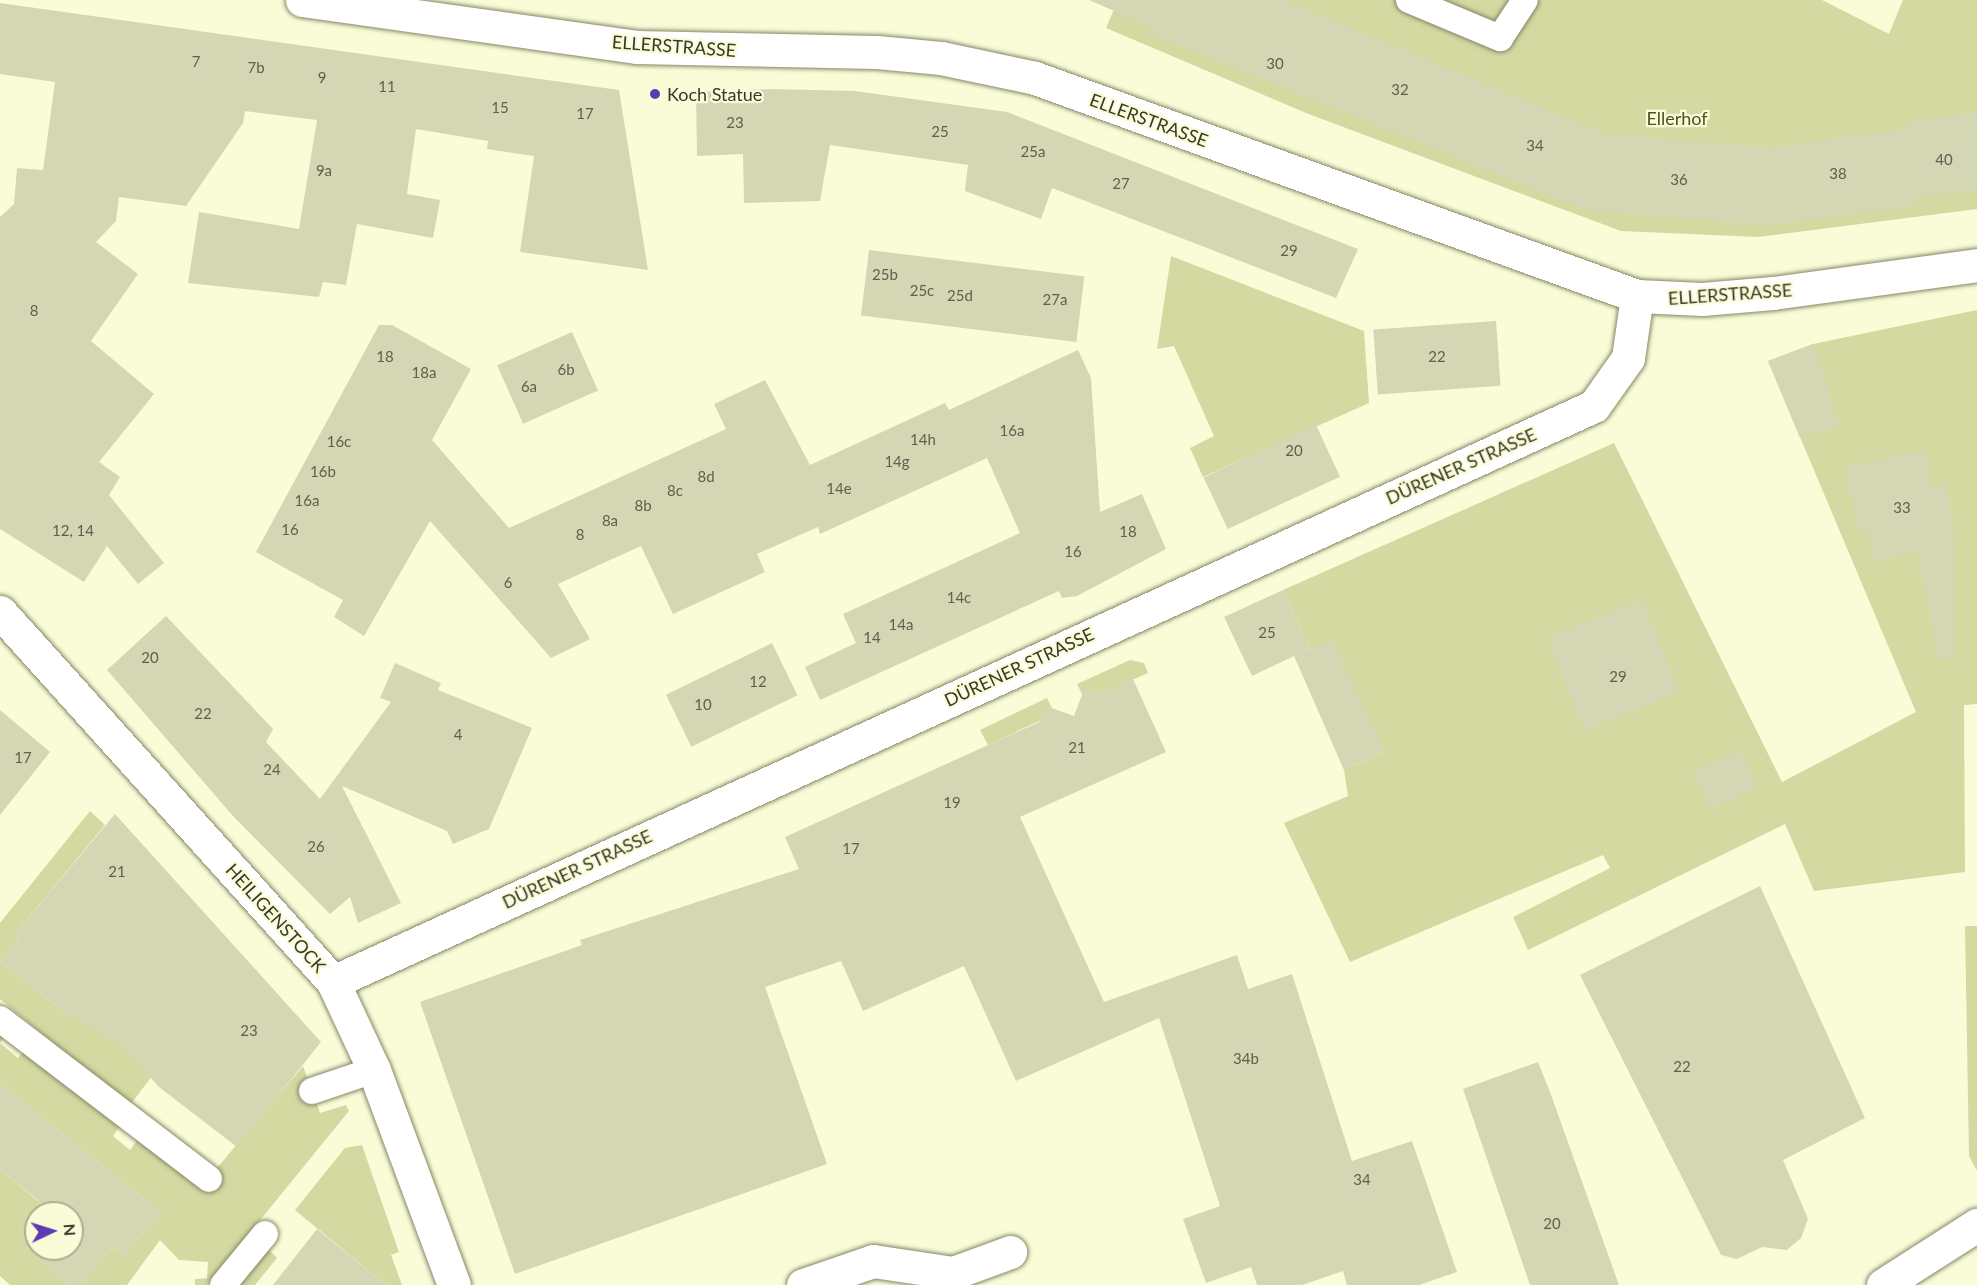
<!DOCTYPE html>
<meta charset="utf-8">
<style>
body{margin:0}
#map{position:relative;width:1977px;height:1285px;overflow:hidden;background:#fafcd8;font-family:Lato,sans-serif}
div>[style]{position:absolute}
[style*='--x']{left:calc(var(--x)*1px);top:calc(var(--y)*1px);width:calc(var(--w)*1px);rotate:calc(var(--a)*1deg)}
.green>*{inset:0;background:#d4d8a1}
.building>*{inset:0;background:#d4d7b4;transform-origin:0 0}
.roads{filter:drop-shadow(0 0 2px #858766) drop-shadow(0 0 2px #858766)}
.lane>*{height:26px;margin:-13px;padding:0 13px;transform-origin:13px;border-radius:13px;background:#fff}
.street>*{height:33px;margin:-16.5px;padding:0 16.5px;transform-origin:16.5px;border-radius:16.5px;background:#fff}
.secondary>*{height:33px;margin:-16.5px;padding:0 16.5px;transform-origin:16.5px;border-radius:16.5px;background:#fff}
.dots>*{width:16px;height:16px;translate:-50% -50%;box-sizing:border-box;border:3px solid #fafcd8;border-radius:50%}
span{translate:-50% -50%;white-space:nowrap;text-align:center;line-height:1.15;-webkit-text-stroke:4.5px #fafcd8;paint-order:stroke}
.number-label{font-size:15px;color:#5f604d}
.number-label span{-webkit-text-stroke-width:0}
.street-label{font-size:18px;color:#38392b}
.poi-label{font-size:18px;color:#38392b}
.left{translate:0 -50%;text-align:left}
.park-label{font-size:18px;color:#4f511f}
.north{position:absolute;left:24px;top:1201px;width:60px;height:60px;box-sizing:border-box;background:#fafcd8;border:2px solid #acae93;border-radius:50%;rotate:86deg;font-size:16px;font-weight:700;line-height:24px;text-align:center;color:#38392b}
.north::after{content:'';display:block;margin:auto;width:21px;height:27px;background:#5c3cb4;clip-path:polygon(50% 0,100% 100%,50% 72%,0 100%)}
</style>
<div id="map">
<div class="green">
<i style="clip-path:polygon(1118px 0,1822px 0,1889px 34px,1903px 0,1977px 0,1977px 209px,1758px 237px,1621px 231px,1306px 113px,1106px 28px)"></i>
<i style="clip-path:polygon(1171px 256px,1364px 331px,1369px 403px,1203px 477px,1190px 448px,1214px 436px,1174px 346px,1157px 349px)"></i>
<i style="clip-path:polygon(1977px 310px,1977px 704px,1964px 705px,1965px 872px,1814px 891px,1785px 824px,1528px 950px,1513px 917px,1610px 868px,1603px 855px,1350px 962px,1284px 823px,1348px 796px,1344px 770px,1384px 751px,1310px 649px,1283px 590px,1614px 443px,1782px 782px,1916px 712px,1768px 361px,1813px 344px)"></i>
<i style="clip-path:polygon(1130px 660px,1144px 663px,1148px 673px,1101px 694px,1082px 694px,1077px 684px)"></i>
<i style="clip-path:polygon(1047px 698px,1052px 708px,1039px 721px,988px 745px,980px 730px)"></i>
<i style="clip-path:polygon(90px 811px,105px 825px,15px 934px,19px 940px,1px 961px,71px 1018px,101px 981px,175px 1046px,130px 1105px,0 999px,0 923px)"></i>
<i style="clip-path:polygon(1965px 926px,1977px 926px,1977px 1171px,1969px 1156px)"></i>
<i style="clip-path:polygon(0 1025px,8px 1032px,0 1043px,18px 1058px,27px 1047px,122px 1123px,113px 1136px,130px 1150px,140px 1137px,201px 1187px,303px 1066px,320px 1113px,346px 1105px,349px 1111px,207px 1285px,195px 1285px,195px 1279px,207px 1278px,208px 1262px,179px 1260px,160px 1240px,127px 1285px,80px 1285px,113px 1247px,124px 1255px,161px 1212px,0 1083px)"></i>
<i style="clip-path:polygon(362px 1145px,399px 1252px,391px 1255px,402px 1285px,386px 1285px,295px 1210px,345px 1148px)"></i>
<i style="clip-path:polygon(0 1169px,52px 1213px,36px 1213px,36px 1249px,45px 1249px,38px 1258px,69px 1285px,10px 1285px,0 1276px)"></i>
<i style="clip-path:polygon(266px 1247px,277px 1258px,255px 1285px,236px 1285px)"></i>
</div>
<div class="building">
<i style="clip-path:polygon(1089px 0,1283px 0,1607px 135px,1773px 148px,1907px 129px,1906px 122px,1977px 113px,1977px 190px,1916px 197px,1916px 205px,1769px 225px,1588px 210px,1149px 33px,1151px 27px)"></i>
<i style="clip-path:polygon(0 3px,619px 90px,648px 270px,520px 252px,534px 156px,487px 149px,488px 141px,416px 129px,407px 194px,440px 200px,433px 238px,357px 224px,346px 285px,323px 282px,319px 297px,188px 283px,199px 212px,299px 229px,317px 120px,245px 111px,243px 123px,186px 206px,119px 197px,116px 221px,96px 242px,138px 274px,91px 341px,154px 394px,99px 462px,120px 477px,109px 495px,164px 563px,138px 584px,107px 546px,84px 582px,0 529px,0 217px,14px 204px,17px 168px,43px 170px,55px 82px,0 74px)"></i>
<i style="clip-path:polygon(772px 89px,855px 91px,1007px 112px,1358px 249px,1336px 298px,1052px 188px,1041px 219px,965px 191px,968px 165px,830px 145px,820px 201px,744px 203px,743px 154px,697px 156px,696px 92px)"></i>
<i style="left:869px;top:250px;width:217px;height:66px;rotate:7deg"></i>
<i style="left:1496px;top:321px;width:65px;height:123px;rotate:86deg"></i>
<i style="clip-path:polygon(379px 325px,392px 325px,471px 369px,432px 440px,509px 528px,726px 429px,714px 404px,765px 380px,810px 465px,945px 403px,949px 410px,1078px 350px,1091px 378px,1100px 512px,1142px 494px,1166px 549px,1077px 596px,1062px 598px,1059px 591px,820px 700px,805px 667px,856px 643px,843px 614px,1020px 533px,987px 458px,820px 534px,818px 527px,757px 554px,765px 572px,673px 614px,641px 546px,610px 560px,558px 584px,590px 639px,551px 658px,430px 521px,364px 636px,334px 617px,343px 600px,256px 552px)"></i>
<i style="left:572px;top:332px;width:64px;height:82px;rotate:66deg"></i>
<i style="clip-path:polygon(1813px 344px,1839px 425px,1800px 438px,1768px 361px)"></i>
<i style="left:1316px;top:425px;width:57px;height:124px;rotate:65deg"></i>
<i style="clip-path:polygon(1924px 450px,1932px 488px,1947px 484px,1955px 545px,1955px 658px,1939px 660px,1917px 551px,1875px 561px,1868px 529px,1859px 531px,1845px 468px)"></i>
<i style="clip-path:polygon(1283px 590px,1310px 649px,1299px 654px,1332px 640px,1384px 751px,1344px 770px,1294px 656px,1252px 676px,1224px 617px)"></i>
<i style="left:1642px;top:600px;width:99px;height:102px;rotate:68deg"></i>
<i style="clip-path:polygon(166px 616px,273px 729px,266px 742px,320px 799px,391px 702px,380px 698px,395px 663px,441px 683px,438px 690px,532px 728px,489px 829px,453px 844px,447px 831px,342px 786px,401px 903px,358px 923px,350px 897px,330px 914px,233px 816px,107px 670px)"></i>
<i style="left:772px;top:643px;width:58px;height:118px;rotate:64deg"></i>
<i style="clip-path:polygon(1133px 679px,1166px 752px,1020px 817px,1104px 1002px,1237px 955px,1248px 989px,1292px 974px,1352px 1161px,1412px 1141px,1457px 1272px,1419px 1285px,1347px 1285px,1343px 1271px,1302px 1285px,1257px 1285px,1251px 1267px,1206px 1283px,1183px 1219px,1220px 1206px,1159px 1018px,1016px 1081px,964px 966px,863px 1011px,841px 961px,765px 987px,827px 1164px,515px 1274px,420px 1002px,582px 945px,580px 940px,799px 869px,785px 837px,1039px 722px,1046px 706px,1074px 716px,1085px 687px,1101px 694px)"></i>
<i style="clip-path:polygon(0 710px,50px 752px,0 815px)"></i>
<i style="left:1742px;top:751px;width:41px;height:52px;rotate:68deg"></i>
<i style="clip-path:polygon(115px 814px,321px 1042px,237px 1147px,159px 1087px,124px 1048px,74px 1015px,71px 1018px,1px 961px,19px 940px,15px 934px)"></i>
<i style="clip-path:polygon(1760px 886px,1865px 1118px,1783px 1160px,1808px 1219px,1801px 1238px,1787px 1250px,1762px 1247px,1737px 1259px,1721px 1255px,1580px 975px)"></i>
<i style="clip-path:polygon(1538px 1062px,1550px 1092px,1619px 1285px,1530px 1285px,1463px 1089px)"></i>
<i style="clip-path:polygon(0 1083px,161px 1212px,124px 1255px,113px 1247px,80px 1285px,69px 1285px,38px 1258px,45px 1249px,72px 1249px,72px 1213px,53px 1213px,0 1169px)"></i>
<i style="clip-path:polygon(317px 1229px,386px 1285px,273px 1285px)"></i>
</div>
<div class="roads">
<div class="lane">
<i style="--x:1409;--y:0;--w:99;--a:22.7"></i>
<i style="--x:1500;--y:38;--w:45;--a:-56.7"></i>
<i style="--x:0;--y:1019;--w:263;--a:37.4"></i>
<i style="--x:312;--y:1091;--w:65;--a:-18.7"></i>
<i style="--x:223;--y:1285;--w:66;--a:-50.5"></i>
</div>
<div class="street">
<i style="--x:0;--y:612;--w:498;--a:48"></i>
<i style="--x:333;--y:982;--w:97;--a:65"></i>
<i style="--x:374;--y:1070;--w:229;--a:69.6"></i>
<i style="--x:333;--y:982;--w:1386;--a:-24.55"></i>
<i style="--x:1594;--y:406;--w:59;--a:-54.7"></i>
<i style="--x:1628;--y:358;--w:63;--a:-81.7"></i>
<i style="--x:803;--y:1285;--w:74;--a:-18.9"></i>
<i style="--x:873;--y:1261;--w:81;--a:8.5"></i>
<i style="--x:953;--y:1273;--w:61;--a:-20.2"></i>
<i style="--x:1883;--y:1285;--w:112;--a:-32.6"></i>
</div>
<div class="secondary">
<i style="--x:302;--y:0;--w:337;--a:8"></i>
<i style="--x:636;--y:47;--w:241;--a:1.2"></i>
<i style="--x:877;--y:52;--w:64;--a:5.4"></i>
<i style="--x:941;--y:58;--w:96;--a:12"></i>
<i style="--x:1035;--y:78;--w:640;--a:19.91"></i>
<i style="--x:1637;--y:296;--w:65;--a:2.6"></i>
<i style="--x:1702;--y:299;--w:71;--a:-4.8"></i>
<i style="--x:1773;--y:293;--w:206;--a:-7.8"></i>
</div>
</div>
<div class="dots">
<i style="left:655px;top:94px;background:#5c3cb4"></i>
</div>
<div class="number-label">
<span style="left:196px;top:62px">7</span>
<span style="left:1275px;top:64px">30</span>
<span style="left:256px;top:68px">7b</span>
<span style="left:322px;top:78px">9</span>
<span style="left:387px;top:87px">11</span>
<span style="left:1400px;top:90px">32</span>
<span style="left:500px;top:108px">15</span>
<span style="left:585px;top:114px">17</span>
<span style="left:735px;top:123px">23</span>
<span style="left:940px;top:132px">25</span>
<span style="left:1535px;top:146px">34</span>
<span style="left:1033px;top:152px">25a</span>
<span style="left:1944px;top:160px">40</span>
<span style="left:324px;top:171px">9a</span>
<span style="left:1838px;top:174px">38</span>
<span style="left:1679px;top:180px">36</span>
<span style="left:1121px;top:184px">27</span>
<span style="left:1289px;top:251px">29</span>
<span style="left:885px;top:275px">25b</span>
<span style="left:922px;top:291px">25c</span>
<span style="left:960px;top:296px">25d</span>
<span style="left:1055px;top:300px">27a</span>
<span style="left:34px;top:311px">8</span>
<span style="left:385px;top:357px">18</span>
<span style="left:1437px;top:357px">22</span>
<span style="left:566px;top:370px">6b</span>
<span style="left:424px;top:373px">18a</span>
<span style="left:529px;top:387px">6a</span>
<span style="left:1012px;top:431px">16a</span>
<span style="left:923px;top:440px">14h</span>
<span style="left:339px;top:442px">16c</span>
<span style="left:1294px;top:451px">20</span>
<span style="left:897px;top:462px">14g</span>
<span style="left:323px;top:472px">16b</span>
<span style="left:706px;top:477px">8d</span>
<span style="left:839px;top:489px">14e</span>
<span style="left:675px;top:491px">8c</span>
<span style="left:307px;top:501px">16a</span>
<span style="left:643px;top:506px">8b</span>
<span style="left:1902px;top:508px">33</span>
<span style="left:610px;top:521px">8a</span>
<span style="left:290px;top:530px">16</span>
<span style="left:73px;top:531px">12, 14</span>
<span style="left:1128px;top:532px">18</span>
<span style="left:580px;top:535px">8</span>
<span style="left:1073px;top:552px">16</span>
<span style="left:508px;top:583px">6</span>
<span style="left:959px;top:598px">14c</span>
<span style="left:901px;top:625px">14a</span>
<span style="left:1267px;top:633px">25</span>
<span style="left:872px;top:638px">14</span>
<span style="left:150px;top:658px">20</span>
<span style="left:1618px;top:677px">29</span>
<span style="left:758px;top:682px">12</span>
<span style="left:703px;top:705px">10</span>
<span style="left:203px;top:714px">22</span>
<span style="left:458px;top:735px">4</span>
<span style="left:1077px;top:748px">21</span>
<span style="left:23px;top:758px">17</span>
<span style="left:272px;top:770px">24</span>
<span style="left:952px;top:803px">19</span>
<span style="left:316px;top:847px">26</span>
<span style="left:851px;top:849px">17</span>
<span style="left:117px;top:872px">21</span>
<span style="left:249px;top:1031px">23</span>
<span style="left:1246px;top:1059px">34b</span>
<span style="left:1682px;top:1067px">22</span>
<span style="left:1362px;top:1180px">34</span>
<span style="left:1552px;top:1224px">20</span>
</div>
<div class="street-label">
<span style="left:674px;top:46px;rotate:4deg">ELLERSTRASSE</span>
<span style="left:1149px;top:120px;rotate:20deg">ELLERSTRASSE</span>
<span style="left:1730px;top:294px;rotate:-4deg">ELLERSTRASSE</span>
<span style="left:1461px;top:466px;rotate:-24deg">DÜRENER STRASSE</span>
<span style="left:1019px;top:667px;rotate:-25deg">DÜRENER STRASSE</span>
<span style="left:577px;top:869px;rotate:-25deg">DÜRENER STRASSE</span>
<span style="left:276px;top:918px;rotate:48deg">HEILIGENSTOCK</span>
</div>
<div class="poi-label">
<span class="left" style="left:667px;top:94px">Koch Statue</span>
</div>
<div class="park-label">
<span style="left:1677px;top:118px">Ellerhof</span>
</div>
<div class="north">N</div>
</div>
